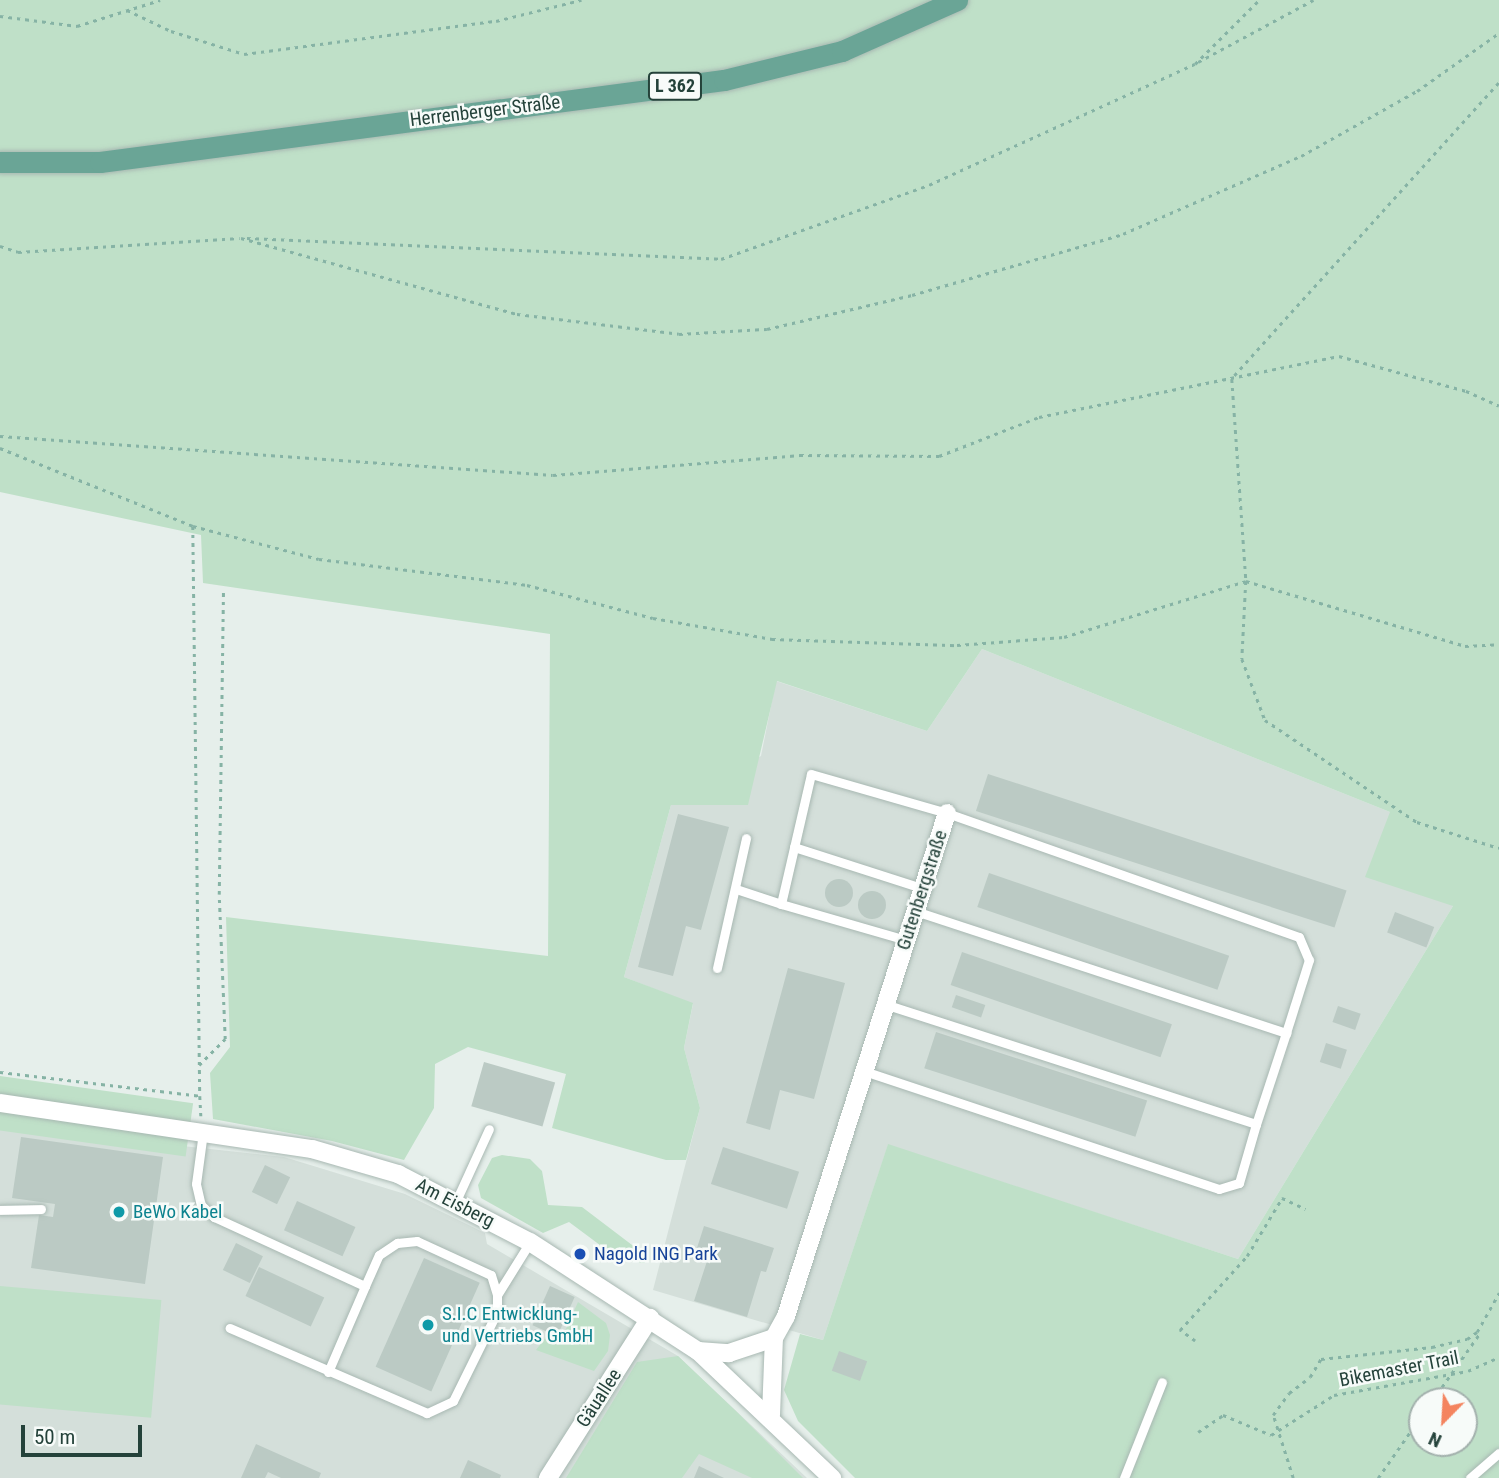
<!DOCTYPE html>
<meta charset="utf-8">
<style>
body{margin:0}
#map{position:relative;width:1499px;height:1478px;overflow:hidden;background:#e6efeb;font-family:"Roboto Condensed",sans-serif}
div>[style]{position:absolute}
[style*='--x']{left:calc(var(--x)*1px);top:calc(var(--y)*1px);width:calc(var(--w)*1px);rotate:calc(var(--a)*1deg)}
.built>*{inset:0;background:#d4dfda}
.green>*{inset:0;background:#bfe0c8;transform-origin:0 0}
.building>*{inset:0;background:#bbcac4;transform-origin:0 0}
.round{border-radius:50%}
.path>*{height:2.5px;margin-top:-1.25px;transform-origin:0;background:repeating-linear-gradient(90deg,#86b3a5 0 3.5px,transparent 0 8.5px)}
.roads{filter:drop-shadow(0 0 2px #a8b8b2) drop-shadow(0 0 2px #a8b8b2)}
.lane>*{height:9px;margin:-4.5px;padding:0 4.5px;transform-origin:4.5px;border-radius:4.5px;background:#fff}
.street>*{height:18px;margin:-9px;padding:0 9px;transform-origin:9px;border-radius:9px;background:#fff}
.primary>*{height:21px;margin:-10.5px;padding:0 10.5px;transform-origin:10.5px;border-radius:10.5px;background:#6aa596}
.dots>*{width:19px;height:19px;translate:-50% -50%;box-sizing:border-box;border:4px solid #f7fbf9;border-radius:50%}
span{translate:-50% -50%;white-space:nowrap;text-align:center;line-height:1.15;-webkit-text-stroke:5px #f7fbf9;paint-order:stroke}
.shield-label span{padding:2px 5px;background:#f7fbf9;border:2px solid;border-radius:5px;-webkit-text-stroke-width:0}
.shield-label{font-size:18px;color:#24423a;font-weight:700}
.street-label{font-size:19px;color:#24423a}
.culture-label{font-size:19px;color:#0d838f}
.left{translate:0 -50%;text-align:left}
.transit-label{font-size:19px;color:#164399}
.north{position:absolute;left:1408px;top:1387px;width:70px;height:70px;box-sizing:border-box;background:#f7fbf9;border:2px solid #a3b1ad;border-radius:50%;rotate:204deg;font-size:19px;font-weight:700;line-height:28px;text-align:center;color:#24423a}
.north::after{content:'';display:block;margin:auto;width:24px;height:32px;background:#f4845f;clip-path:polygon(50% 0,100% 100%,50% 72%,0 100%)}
.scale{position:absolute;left:21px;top:1425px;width:121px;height:32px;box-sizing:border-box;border:4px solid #24423a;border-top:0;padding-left:9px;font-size:21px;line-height:24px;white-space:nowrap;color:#24423a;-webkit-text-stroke:5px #f7fbf9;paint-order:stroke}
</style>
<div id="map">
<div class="built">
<i style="clip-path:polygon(982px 649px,1390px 812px,1453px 906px,1238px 1259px,888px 1145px,823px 1340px,653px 1290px,700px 1108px,684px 1048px,693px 1004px,624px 977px,671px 805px,761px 756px,776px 681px,927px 731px)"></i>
<i style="clip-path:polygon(0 1126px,284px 1157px,405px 1194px,485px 1233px,487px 1244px,678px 1356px,807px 1478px,0 1478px)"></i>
</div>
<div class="green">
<i style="clip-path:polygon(evenodd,0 0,1499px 0,1499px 1478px,855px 1478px,798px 1421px,784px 1390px,800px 1334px,823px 1340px,888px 1144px,1238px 1259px,1453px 906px,1365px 877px,1390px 812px,982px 649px,927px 731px,777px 681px,748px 805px,671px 805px,624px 977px,693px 1003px,684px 1048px,700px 1108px,686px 1160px,666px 1160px,552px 1128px,566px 1074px,468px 1047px,435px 1064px,434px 1108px,404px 1160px,332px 1141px,213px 1119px,210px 1073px,230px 1047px,226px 917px,548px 956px,550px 634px,203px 583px,201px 535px,0 492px,0 0,1422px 1401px,1464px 1401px,1464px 1443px,1422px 1443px,1422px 1401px)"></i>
<i style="left:0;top:1076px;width:195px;height:54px;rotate:8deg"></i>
<i style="clip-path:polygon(502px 1155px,530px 1159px,542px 1171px,548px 1205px,582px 1207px,636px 1248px,645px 1263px,620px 1260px,569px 1222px,543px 1233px,481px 1198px,478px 1185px,492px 1158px)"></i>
<i style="left:0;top:1286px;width:162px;height:118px;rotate:5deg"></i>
<i style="clip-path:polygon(578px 1302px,606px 1323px,610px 1335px,608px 1351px,594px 1371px,536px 1350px,546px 1337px,561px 1340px)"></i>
<i style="clip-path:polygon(678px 1356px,738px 1413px,803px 1478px,752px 1478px,699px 1454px,682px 1478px,566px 1478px,637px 1362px)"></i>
</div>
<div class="building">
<i style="left:988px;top:774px;width:377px;height:39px;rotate:18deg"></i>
<i style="clip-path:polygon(678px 814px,729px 827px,701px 930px,686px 926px,673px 976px,638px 967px)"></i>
<i style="left:989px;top:873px;width:254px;height:36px;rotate:19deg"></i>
<i class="round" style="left:825px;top:879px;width:28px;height:28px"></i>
<i class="round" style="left:858px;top:891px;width:28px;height:28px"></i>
<i style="left:1395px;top:912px;width:42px;height:22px;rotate:21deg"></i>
<i style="left:962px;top:952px;width:222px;height:35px;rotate:19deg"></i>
<i style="clip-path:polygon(788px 968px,845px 983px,814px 1099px,780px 1090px,770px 1130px,746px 1123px)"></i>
<i style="left:956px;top:995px;width:31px;height:13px;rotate:19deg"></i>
<i style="left:1338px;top:1006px;width:24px;height:17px;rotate:19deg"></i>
<i style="left:936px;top:1032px;width:222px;height:38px;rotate:18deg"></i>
<i style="left:1326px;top:1043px;width:22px;height:20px;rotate:18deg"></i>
<i style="left:484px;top:1062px;width:74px;height:46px;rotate:16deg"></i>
<i style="clip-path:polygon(21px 1137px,163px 1157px,145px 1284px,31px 1268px,39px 1215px,53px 1217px,55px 1204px,12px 1198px)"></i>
<i style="left:723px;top:1147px;width:80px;height:39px;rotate:18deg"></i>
<i style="left:265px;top:1165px;width:28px;height:30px;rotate:26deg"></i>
<i style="left:297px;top:1201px;width:64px;height:32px;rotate:24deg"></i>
<i style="clip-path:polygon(704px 1226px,774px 1248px,766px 1272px,761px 1271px,747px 1317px,694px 1301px,709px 1255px,696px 1251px)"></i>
<i style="left:236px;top:1243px;width:30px;height:30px;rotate:26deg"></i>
<i style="left:424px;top:1258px;width:61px;height:119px;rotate:24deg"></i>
<i style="left:259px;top:1267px;width:72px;height:32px;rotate:25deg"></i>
<i style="left:550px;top:1286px;width:27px;height:43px;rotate:24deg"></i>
<i style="left:839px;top:1351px;width:30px;height:21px;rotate:20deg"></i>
<i style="clip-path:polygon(256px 1444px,321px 1473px,319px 1478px,281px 1478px,268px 1472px,265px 1478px,241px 1478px)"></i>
<i style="clip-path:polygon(468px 1460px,501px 1475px,500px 1478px,460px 1478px)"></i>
<i style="clip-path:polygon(699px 1466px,724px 1478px,694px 1478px)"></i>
</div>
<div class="path">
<i style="--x:127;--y:10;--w:49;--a:25.5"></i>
<i style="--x:171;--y:31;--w:77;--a:17.5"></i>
<i style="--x:244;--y:54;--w:254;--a:-7.5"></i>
<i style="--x:496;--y:21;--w:88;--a:-13.9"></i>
<i style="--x:0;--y:16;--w:78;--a:7.4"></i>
<i style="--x:77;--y:26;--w:87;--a:-17.4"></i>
<i style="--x:1198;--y:62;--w:131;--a:-28.3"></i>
<i style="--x:1499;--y:83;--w:399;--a:132.1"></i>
<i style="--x:1232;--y:379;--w:202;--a:86"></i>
<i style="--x:1246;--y:581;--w:78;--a:92.9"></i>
<i style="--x:1242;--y:659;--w:65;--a:69.3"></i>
<i style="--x:1265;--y:720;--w:183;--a:33.9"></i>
<i style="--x:1417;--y:822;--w:86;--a:17.6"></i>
<i style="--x:241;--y:238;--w:286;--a:15.4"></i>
<i style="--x:517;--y:314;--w:163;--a:7"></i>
<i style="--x:679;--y:334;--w:88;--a:-3.3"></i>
<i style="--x:767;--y:329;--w:149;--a:-13.2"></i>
<i style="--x:912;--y:295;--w:220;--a:-16.1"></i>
<i style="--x:1123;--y:234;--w:194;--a:-23.7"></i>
<i style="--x:1301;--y:156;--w:133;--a:-29.3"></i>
<i style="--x:1417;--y:91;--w:100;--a:-35.3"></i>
<i style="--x:247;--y:238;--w:474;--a:2.5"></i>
<i style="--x:721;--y:259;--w:221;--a:-19.6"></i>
<i style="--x:929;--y:185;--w:292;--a:-24.5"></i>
<i style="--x:1195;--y:64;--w:91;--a:-45"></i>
<i style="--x:0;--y:246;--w:19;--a:18"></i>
<i style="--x:18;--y:252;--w:222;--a:-3.6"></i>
<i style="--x:0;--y:436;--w:554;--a:4.03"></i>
<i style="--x:553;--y:475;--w:248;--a:-4.6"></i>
<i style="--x:800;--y:455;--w:139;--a:0.4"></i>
<i style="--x:939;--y:456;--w:107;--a:-21.3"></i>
<i style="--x:1039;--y:417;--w:306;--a:-11.5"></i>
<i style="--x:1339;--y:356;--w:132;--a:15.4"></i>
<i style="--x:1466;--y:391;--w:36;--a:24"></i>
<i style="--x:0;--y:448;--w:208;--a:22"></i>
<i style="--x:193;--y:526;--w:130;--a:14.7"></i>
<i style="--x:319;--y:559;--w:210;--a:7.1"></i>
<i style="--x:527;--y:585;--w:130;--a:14.7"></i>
<i style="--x:653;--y:618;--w:121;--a:10"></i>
<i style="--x:772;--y:639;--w:185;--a:1.9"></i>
<i style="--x:957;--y:645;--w:107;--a:-4.3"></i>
<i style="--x:1064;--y:637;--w:190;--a:-17.1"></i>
<i style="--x:1246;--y:581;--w:228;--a:16.5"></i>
<i style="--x:1465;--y:646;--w:34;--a:-3"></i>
<i style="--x:193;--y:526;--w:570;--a:89.3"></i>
<i style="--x:199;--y:1065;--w:37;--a:-45"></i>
<i style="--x:225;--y:1039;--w:145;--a:-92.4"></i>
<i style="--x:219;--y:894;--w:302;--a:-89.2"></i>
<i style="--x:0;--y:1072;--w:201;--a:6.8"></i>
<i style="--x:200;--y:1096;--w:20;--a:87"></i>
<i style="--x:1195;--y:1341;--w:19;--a:-144"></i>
<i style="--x:1180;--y:1330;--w:100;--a:-47.8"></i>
<i style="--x:1247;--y:1256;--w:68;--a:-58.9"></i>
<i style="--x:1282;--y:1198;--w:26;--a:25"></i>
<i style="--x:1432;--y:1401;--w:83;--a:-54.8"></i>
<i style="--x:1198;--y:1432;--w:30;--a:-34"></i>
<i style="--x:1223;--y:1415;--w:52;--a:22.6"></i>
<i style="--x:1271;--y:1435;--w:75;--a:-32.4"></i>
<i style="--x:1334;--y:1395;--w:136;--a:-10.2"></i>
<i style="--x:1468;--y:1371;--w:34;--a:-24"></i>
<i style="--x:1293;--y:1478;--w:66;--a:-107.6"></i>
<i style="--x:1273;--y:1415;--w:27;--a:-54"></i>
<i style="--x:1289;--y:1393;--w:26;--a:-37"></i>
<i style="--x:1310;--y:1377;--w:21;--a:-59"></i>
<i style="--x:1321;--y:1359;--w:112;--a:-6.2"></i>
<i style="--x:1432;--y:1347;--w:36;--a:-13"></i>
<i style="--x:1467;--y:1339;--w:12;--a:-35"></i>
<i style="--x:1477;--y:1332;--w:45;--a:-60.6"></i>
<i style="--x:1378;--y:1478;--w:77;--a:-55.1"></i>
</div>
<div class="roads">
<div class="lane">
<i style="--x:794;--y:847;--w:134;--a:17.8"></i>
<i style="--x:736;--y:889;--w:47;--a:18.4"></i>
<i style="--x:915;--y:911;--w:391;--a:18.2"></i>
<i style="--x:1286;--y:1033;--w:96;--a:108.2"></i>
<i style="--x:906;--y:940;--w:130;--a:-163.9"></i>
<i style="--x:781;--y:904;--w:133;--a:-77"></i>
<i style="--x:811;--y:774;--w:141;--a:16"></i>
<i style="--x:947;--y:813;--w:373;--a:19.4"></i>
<i style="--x:1299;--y:937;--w:25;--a:67"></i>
<i style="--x:1309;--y:960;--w:77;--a:107.5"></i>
<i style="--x:717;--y:968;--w:133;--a:-77.4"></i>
<i style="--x:864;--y:1071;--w:374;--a:18.4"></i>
<i style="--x:1219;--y:1189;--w:21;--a:-17"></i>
<i style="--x:1239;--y:1183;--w:61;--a:-73.9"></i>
<i style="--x:1256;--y:1124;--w:390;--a:-162.1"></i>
<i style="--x:203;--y:1132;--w:52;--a:97.7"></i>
<i style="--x:196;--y:1184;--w:22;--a:77"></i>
<i style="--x:201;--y:1205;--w:18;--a:43"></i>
<i style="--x:214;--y:1217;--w:166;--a:24.6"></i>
<i style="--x:365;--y:1286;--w:34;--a:-66"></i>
<i style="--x:379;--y:1255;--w:22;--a:-34"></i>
<i style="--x:397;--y:1243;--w:20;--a:-6"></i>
<i style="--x:417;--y:1241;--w:81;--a:24.7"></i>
<i style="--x:491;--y:1275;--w:21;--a:73"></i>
<i style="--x:497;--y:1295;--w:17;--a:90"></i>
<i style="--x:497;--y:1312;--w:99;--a:116.3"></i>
<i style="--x:453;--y:1401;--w:29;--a:155"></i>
<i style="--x:427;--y:1413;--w:215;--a:-156.7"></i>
<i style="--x:456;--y:1201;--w:79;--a:-65.4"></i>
<i style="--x:0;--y:1210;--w:41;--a:-1.4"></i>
<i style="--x:497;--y:1295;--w:62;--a:-58.1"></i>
<i style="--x:328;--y:1372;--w:94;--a:-66.7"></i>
<i style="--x:1124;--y:1478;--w:103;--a:-68.4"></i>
<i style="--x:1470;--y:1478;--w:38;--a:-41"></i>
</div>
<div class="street">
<i style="--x:0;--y:1103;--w:315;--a:8.4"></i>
<i style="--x:312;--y:1149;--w:90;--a:16.2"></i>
<i style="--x:398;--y:1174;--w:148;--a:27.3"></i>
<i style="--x:530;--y:1242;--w:200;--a:33"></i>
<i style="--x:698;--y:1351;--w:185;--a:43.5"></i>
<i style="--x:698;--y:1351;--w:31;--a:4"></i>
<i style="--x:729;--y:1353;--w:47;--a:-18.4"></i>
<i style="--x:771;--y:1415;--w:77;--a:-87.8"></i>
<i style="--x:774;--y:1338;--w:25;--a:-61"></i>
<i style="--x:786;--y:1316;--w:528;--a:-72.25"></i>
<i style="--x:548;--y:1478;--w:190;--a:-57.5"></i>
</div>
<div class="primary">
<i style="--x:0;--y:162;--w:100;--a:0"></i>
<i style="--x:100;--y:162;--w:629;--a:-7.49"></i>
<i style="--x:724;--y:80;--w:122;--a:-13.8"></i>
<i style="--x:842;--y:51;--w:126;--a:-23.9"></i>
</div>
</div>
<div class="dots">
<i style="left:119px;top:1212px;background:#0f9aa8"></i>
<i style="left:580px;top:1254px;background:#1a4fb4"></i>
<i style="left:428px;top:1325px;background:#0f9aa8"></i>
</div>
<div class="shield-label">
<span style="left:675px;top:86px">L 362</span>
</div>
<div class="street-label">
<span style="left:485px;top:111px;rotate:-7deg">Herrenberger Straße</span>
<span style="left:922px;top:890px;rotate:-72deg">Gutenbergstraße</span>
<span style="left:455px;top:1203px;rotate:27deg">Am Eisberg</span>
<span style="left:1399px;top:1369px;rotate:-11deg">Bikemaster Trail</span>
<span style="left:599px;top:1398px;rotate:-57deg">Gäuallee</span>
</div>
<div class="culture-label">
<span class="left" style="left:133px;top:1212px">BeWo Kabel</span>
<span class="left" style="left:442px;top:1325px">S.I.C Entwicklung-<br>und Vertriebs GmbH</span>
</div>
<div class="transit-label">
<span class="left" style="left:594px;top:1254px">Nagold ING Park</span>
</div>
<div class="north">N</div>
<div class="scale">50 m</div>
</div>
